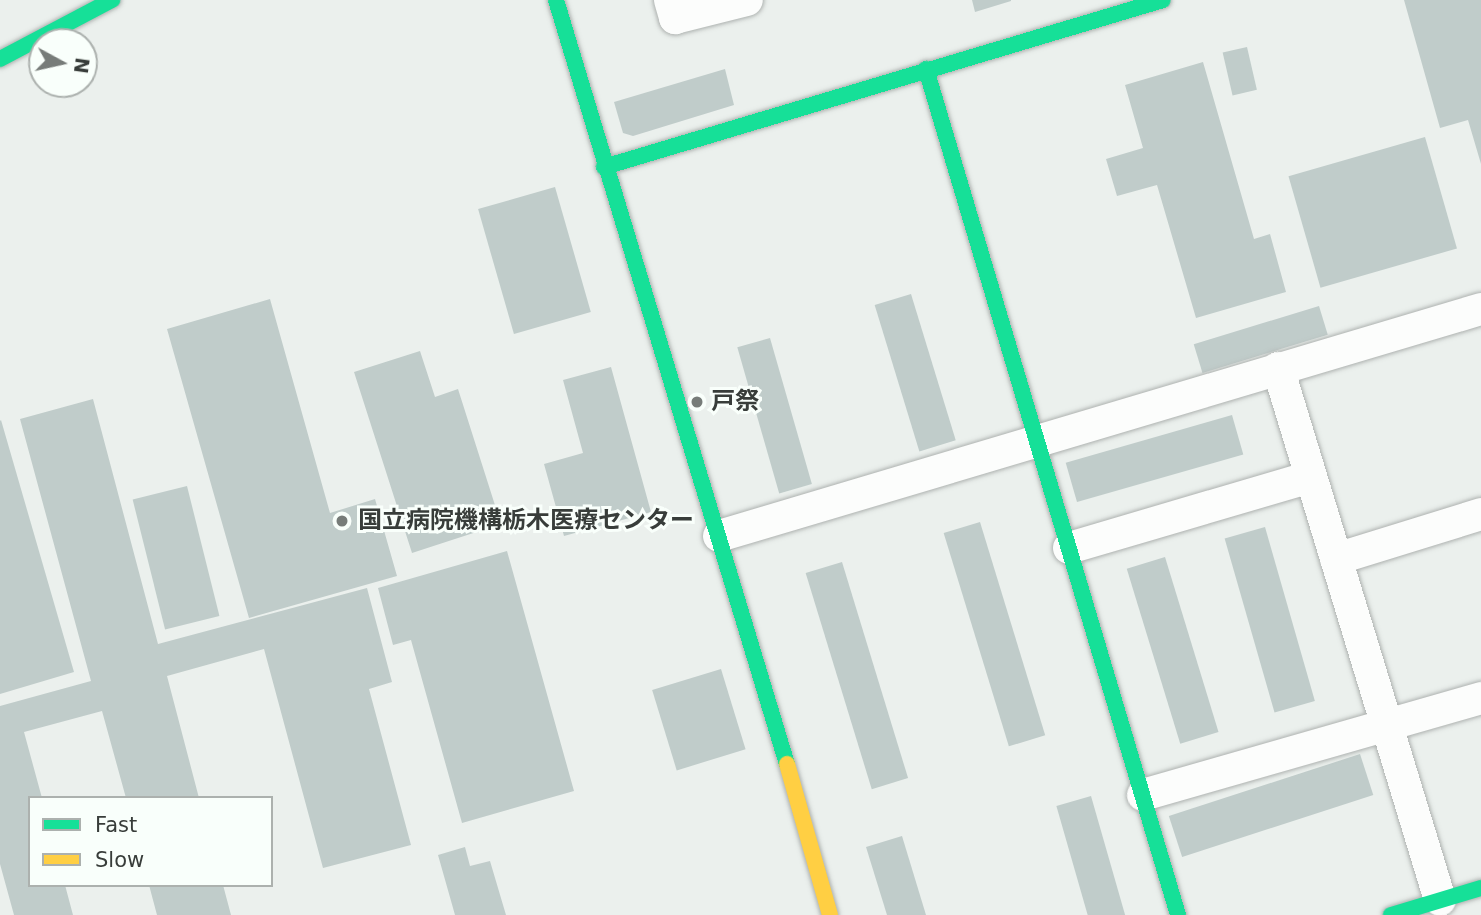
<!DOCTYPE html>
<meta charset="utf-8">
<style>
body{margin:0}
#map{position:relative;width:1481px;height:915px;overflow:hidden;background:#ebf0ed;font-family:"DejaVu Sans","Noto Sans JP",sans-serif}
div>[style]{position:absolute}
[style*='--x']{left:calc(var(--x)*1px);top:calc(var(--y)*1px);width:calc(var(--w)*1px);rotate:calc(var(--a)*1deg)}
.building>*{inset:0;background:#c0ccca;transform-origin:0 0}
.roads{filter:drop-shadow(0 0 2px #aeb2b0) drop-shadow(0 0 2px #aeb2b0)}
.street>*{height:32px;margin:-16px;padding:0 16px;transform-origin:16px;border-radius:16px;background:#fcfdfc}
.fast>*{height:16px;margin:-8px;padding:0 8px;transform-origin:8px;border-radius:8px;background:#16e098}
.slow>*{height:16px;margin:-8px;padding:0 8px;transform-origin:8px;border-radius:8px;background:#ffcf43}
.dots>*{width:19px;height:19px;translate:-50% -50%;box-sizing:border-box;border:4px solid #f9fffb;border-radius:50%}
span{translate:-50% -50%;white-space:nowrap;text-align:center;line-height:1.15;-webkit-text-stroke:6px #f9fffb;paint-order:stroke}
.poi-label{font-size:24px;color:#383d3a;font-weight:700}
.left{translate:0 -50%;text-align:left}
.legend{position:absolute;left:28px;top:796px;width:245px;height:91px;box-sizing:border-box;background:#f9fffb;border:2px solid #acb1ae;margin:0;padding:9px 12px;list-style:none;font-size:21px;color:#383d3a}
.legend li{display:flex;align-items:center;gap:14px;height:35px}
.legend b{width:35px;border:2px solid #acb1ae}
.north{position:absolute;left:28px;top:28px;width:70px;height:70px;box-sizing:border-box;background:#f9fffb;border:2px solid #acb1ae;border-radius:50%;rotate:98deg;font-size:19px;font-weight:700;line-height:28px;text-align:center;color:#383d3a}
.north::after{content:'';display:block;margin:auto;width:24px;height:32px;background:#777c79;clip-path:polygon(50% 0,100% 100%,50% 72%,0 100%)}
</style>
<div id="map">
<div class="building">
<i style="clip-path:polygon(972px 0,1011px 0,1011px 1px,975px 12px)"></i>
<i style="clip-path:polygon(1404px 0,1481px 0,1481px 164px,1468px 120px,1440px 128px)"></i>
<i style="left:1247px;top:47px;width:44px;height:25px;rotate:77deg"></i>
<i style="clip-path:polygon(1203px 62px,1254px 239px,1270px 234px,1286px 292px,1196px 318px,1157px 185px,1117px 196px,1106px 159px,1143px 148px,1125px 85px)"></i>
<i style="clip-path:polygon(725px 69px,734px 105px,633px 136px,623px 133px,614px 102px)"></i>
<i style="left:1425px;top:137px;width:116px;height:142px;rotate:74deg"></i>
<i style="left:555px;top:187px;width:130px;height:80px;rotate:74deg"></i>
<i style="left:911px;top:294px;width:153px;height:38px;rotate:73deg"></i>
<i style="clip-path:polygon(270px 299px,330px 513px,375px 499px,397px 576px,249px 618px,167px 329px)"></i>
<i style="left:1319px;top:306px;width:30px;height:131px;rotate:73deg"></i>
<i style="left:770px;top:338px;width:152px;height:34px;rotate:74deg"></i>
<i style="clip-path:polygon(420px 351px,435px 397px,458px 389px,501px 524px,412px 553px,354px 372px)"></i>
<i style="clip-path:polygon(611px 367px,651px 512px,564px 536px,544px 464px,583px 453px,563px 380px)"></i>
<i style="clip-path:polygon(93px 399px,158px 644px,367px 588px,392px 682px,369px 689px,411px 845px,323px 868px,264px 649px,167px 676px,199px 798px,126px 798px,102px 711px,24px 732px,42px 798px,30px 798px,30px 885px,65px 885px,73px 915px,14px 915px,0 864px,0 706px,91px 681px,20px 419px)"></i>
<i style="left:1232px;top:415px;width:41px;height:173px;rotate:74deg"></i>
<i style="clip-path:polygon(1px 420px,74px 672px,0 694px,0 421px)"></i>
<i style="left:187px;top:486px;width:134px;height:56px;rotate:76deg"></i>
<i style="left:980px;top:522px;width:223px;height:38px;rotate:73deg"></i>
<i style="left:1265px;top:527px;width:181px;height:42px;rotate:74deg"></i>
<i style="clip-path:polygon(507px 551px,574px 791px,462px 823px,411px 640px,393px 645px,378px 588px)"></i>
<i style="left:1165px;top:557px;width:183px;height:40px;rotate:73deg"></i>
<i style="left:842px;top:562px;width:226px;height:38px;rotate:73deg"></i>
<i style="left:721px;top:669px;width:84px;height:72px;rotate:73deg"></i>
<i style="left:1360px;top:754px;width:43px;height:201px;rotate:72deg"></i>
<i style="left:1091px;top:796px;width:124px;height:36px;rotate:74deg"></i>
<i style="clip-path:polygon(902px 836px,926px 915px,887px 915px,866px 847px)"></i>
<i style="clip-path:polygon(465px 847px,470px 866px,490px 861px,506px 915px,455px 915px,438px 855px)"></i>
<i style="clip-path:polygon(149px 885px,223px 885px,231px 915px,157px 915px)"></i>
</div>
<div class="roads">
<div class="street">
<i style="--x:670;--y:0;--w:19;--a:74"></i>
<i style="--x:675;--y:18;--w:74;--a:-14"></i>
<i style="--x:1278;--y:368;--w:556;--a:73.06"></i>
<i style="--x:719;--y:536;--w:795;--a:-16.59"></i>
<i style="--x:1069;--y:548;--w:252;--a:-16.4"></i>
<i style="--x:1336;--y:559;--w:152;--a:-17.2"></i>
<i style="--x:1143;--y:795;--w:352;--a:-16"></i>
</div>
<div class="fast">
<i style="--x:556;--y:0;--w:798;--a:73.18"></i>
<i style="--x:0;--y:59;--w:127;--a:-27.8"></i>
<i style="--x:926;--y:69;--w:883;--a:73.41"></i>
<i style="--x:604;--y:167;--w:583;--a:-16.63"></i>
<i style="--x:1391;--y:915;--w:94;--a:-16.7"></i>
</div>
<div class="slow">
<i style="--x:787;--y:764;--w:157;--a:74.1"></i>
</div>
</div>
<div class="dots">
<i style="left:697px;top:402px;background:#777c79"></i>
<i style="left:342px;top:521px;background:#777c79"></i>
</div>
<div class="poi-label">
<span class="left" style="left:711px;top:402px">戸祭</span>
<span class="left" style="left:358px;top:521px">国立病院機構栃木医療センター</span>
</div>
<ul class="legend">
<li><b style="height:9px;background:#16e098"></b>Fast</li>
<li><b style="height:9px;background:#ffcf43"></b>Slow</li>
</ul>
<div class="north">N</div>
</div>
